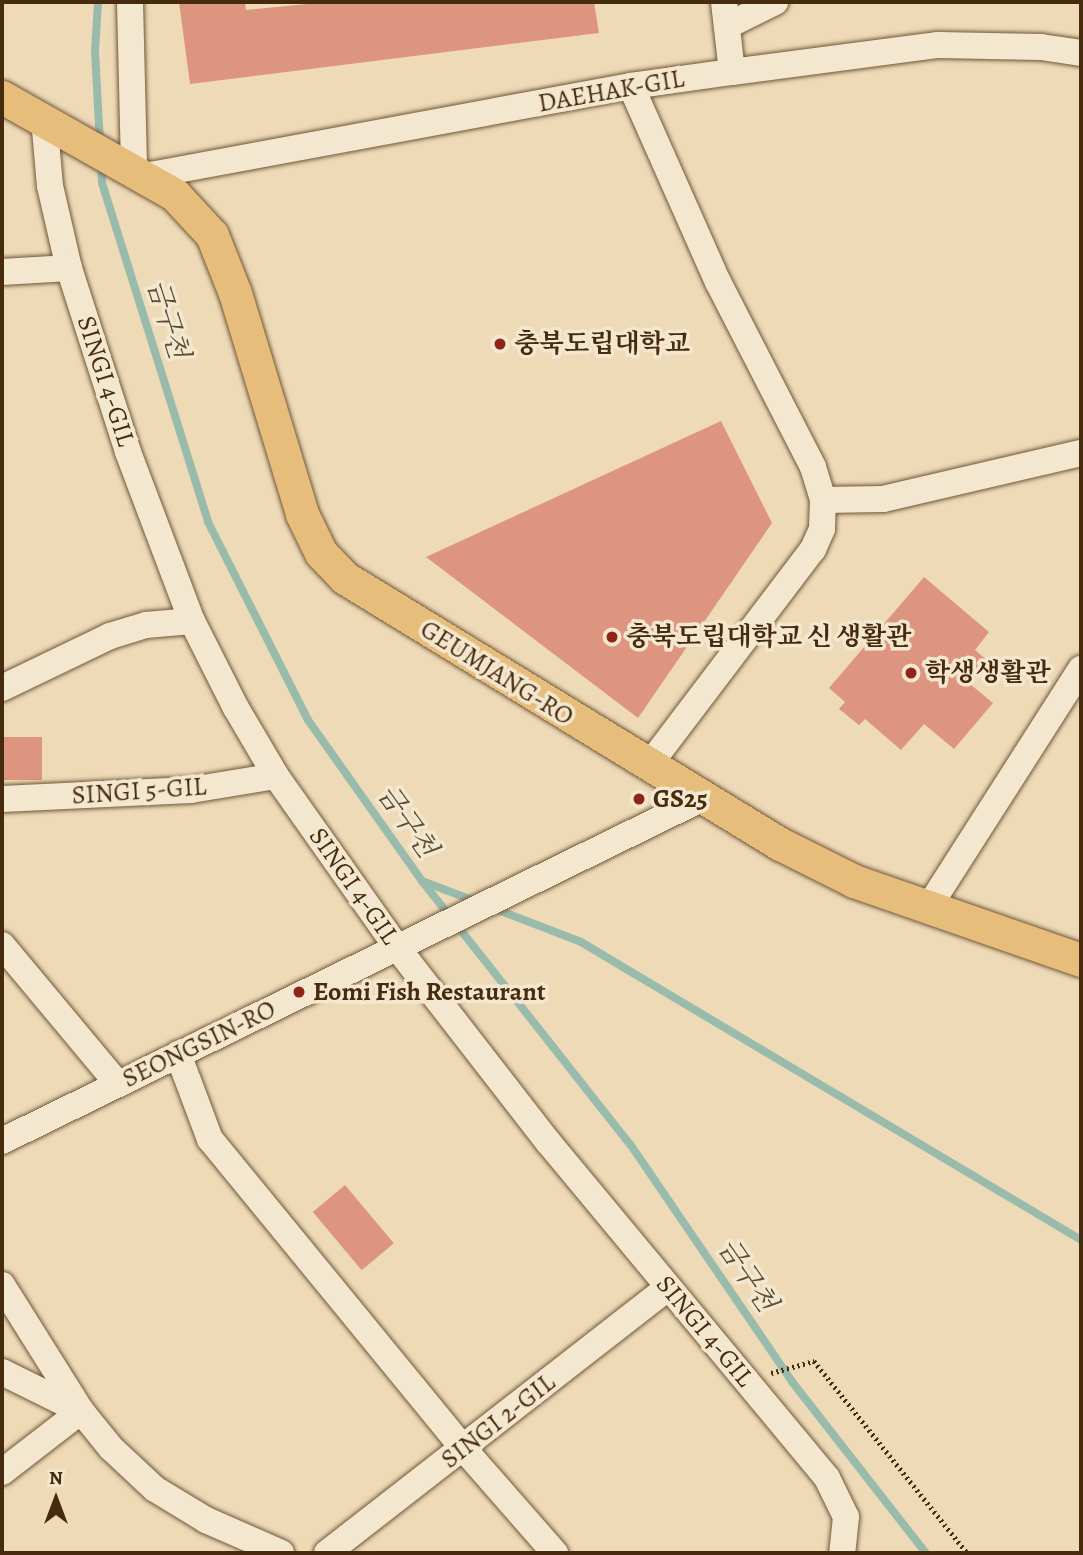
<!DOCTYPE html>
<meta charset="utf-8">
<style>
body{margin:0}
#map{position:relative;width:1083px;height:1555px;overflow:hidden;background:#eedab7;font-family:Alegreya,"Noto Serif KR",serif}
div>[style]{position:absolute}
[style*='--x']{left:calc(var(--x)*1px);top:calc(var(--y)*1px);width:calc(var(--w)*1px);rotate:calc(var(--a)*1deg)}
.stream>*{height:8px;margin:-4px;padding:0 4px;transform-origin:4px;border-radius:4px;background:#99bbac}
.building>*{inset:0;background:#dd957f;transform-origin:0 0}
.path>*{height:4.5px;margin-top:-2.25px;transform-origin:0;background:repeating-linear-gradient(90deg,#472b0e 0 2px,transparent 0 5.5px)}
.roads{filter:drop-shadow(0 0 2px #715738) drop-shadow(0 0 2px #715738)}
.minor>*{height:26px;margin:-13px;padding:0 13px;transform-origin:13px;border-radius:13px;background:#f4e7d0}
.major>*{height:33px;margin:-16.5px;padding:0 16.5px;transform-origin:16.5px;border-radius:16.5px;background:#e7bd7c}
.dots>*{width:19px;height:19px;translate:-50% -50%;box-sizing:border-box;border:4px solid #f4e7d0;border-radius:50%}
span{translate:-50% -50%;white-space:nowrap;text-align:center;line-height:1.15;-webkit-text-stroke:7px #f4e7d0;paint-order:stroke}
.street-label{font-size:26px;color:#472b0e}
.poi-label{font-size:26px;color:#472b0e;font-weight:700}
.left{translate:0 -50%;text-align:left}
.water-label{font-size:28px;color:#5c4f36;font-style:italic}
.frame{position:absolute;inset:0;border:4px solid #472b0e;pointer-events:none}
.north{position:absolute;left:21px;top:1464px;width:70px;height:70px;-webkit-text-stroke:5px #f4e7d0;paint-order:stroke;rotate:0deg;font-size:19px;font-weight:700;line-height:28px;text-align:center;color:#472b0e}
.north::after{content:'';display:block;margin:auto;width:24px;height:32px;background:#472b0e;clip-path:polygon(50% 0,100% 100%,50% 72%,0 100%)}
</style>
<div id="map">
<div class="stream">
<i style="--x:98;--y:2;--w:49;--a:93.5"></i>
<i style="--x:95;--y:51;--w:92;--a:86.9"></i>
<i style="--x:101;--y:163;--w:20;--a:87"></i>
<i style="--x:102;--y:183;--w:355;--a:72.6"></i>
<i style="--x:208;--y:522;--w:222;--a:63.2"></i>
<i style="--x:308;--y:720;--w:197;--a:54.7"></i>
<i style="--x:422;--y:881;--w:335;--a:51.7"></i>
<i style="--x:630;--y:1144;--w:289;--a:55.7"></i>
<i style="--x:793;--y:1383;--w:216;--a:52"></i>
<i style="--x:422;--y:881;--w:57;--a:20.7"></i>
<i style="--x:493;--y:908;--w:94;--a:21.1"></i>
<i style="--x:581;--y:942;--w:582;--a:30.79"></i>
</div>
<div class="building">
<i style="clip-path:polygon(179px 2px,245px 2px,246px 10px,328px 2px,594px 2px,599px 33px,190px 84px)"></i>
<i style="clip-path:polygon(721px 421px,772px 523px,638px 718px,426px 557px)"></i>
<i style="clip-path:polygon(924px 577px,989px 632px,975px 650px,989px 662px,970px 684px,993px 703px,954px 749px,924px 724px,901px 750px,865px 719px,859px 725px,839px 709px,845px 702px,829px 688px)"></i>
<i style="left:2px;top:737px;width:40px;height:43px"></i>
<i style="left:345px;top:1185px;width:76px;height:42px;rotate:50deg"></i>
</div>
<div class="path">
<i style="--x:771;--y:1373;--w:45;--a:-15.6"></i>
<i style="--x:814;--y:1361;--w:246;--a:51.4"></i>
</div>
<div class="roads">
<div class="minor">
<i style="--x:130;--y:2;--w:167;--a:88.6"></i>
<i style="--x:724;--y:2;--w:70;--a:83.5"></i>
<i style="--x:727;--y:26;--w:54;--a:-26.6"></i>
<i style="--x:631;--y:86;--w:214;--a:66.1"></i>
<i style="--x:718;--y:282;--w:208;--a:62.8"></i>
<i style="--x:813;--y:467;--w:34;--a:73"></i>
<i style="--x:823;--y:500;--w:29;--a:92"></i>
<i style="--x:822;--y:529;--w:22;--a:114"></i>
<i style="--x:813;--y:549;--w:273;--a:127.2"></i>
<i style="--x:44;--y:118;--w:68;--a:85"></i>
<i style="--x:50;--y:186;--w:84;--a:77"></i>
<i style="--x:69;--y:268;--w:193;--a:72.2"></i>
<i style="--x:128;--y:452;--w:181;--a:69.3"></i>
<i style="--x:192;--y:621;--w:97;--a:63.2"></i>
<i style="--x:236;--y:708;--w:79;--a:59.5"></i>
<i style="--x:276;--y:776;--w:208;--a:54.8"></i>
<i style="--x:396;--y:946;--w:249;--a:52.2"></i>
<i style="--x:549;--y:1143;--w:435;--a:50.3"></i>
<i style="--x:827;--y:1478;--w:43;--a:64"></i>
<i style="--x:846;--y:1517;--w:36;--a:96"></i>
<i style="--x:145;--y:176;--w:494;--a:-10.5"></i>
<i style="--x:631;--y:86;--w:102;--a:-7.9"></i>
<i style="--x:732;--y:72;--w:208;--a:-7.5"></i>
<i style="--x:938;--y:45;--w:103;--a:1.1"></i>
<i style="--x:1041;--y:47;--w:40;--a:8.5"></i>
<i style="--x:2;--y:272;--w:67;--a:-3.4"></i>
<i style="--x:823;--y:500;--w:60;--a:-1"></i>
<i style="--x:883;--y:499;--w:203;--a:-13.1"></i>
<i style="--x:2;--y:688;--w:120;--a:-25.7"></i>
<i style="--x:110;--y:636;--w:38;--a:-17"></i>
<i style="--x:146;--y:625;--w:46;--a:-5"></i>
<i style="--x:2;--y:799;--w:189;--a:-2.7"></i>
<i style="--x:191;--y:790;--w:86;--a:-9.4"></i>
<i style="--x:928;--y:908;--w:284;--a:-57.4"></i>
<i style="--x:2;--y:945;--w:181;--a:50.2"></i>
<i style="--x:178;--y:1054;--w:91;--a:69.4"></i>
<i style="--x:210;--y:1139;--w:399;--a:50.7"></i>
<i style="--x:463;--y:1448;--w:140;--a:48.8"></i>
<i style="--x:2;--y:1141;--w:780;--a:-26.07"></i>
<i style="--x:2;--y:1285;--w:149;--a:57.9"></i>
<i style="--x:81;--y:1411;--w:48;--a:51"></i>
<i style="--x:111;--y:1448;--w:60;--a:43"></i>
<i style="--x:155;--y:1489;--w:60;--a:31.3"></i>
<i style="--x:206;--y:1520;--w:82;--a:23.7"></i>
<i style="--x:2;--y:1372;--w:88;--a:26.3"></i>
<i style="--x:81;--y:1411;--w:100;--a:142.3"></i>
<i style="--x:327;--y:1553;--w:432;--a:-37.9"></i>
</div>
<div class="major">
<i style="--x:2;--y:97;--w:199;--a:29.5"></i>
<i style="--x:175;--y:195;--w:54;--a:47.2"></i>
<i style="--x:212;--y:235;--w:62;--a:68.4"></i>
<i style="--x:235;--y:293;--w:231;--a:73.1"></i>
<i style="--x:302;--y:514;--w:43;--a:64"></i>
<i style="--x:321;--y:553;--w:35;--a:46"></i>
<i style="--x:345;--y:578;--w:510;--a:31.45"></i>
<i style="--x:780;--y:844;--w:83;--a:26.6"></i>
<i style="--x:854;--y:881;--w:240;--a:19.2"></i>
</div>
</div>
<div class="dots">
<i style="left:500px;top:344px;background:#8f2418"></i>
<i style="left:612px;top:637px;background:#8f2418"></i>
<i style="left:911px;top:673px;background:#8f2418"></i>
<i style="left:639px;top:799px;background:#8f2418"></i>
<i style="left:299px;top:992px;background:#8f2418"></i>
</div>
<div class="street-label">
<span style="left:611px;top:91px;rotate:-10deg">DAEHAK-GIL</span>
<span style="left:106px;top:381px;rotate:72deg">SINGI 4-GIL</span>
<span style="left:497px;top:673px;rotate:32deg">GEUMJANG-RO</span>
<span style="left:139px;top:791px;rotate:-4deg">SINGI 5-GIL</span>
<span style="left:354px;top:886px;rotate:55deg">SINGI 4-GIL</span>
<span style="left:199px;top:1044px;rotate:-26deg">SEONGSIN-RO</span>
<span style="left:705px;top:1331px;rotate:50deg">SINGI 4-GIL</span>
<span style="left:498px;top:1421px;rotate:-38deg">SINGI 2-GIL</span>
</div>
<div class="poi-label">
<span class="left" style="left:514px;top:344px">충북도립대학교</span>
<span class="left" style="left:626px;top:637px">충북도립대학교 신 생활관</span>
<span class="left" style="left:925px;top:673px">학생생활관</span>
<span class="left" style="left:653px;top:799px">GS25</span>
<span class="left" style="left:313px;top:992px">Eomi Fish Restaurant</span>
</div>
<div class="water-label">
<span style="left:168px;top:319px;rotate:73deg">금구천</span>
<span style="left:407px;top:821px;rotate:55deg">금구천</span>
<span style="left:747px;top:1275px;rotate:56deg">금구천</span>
</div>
<div class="frame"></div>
<div class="north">N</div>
</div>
